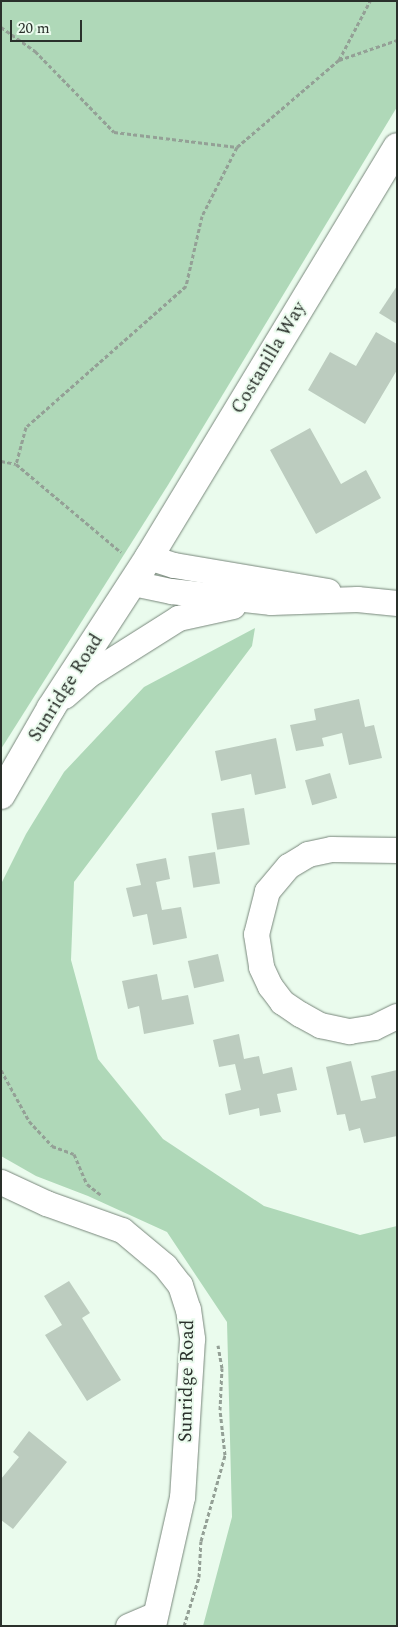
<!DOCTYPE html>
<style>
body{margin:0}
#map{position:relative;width:398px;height:1627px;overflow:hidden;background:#eafbed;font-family:Spectral,serif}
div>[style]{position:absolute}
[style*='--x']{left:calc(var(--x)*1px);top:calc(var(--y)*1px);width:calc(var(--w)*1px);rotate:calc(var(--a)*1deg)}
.green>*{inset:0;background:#afd8b8}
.building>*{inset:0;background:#bcccbf;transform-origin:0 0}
.path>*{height:3px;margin-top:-1.5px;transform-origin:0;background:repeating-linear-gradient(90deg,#94a096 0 4px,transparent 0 6.5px)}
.roads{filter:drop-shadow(0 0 1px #78877b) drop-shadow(0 0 1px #78877b)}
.minor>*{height:25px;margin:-12.5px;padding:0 12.5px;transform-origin:12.5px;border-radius:12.5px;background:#fff}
.tertiary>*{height:28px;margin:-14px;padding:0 14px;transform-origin:14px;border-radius:14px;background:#fff}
span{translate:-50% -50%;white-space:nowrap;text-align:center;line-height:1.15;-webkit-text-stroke:4px #eafbed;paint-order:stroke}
.street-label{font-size:19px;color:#2a302b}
.frame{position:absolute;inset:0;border:2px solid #2a302b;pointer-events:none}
.scale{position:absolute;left:10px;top:20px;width:72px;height:22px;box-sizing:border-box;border:2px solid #2a302b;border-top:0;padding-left:6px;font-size:15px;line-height:18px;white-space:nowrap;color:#2a302b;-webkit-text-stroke:4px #eafbed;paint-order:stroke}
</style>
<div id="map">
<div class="green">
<i style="clip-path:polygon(1px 1px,397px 1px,397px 107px,168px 485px,1px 749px)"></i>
<i style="clip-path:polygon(255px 628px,252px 646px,74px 882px,71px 960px,98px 1059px,163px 1139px,264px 1206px,360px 1235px,397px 1226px,397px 1626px,203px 1626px,232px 1517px,227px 1322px,167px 1232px,88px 1196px,36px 1176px,1px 1156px,1px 884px,26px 834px,64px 772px,144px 687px)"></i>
</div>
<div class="building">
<i style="clip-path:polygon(397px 286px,397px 324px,379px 313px)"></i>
<i style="clip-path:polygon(376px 332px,397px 344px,397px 370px,365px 424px,308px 390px,330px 352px,356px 366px)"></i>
<i style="clip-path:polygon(310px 428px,341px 484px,366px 470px,381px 498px,316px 534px,270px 450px)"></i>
<i style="clip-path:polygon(359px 699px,365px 727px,374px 725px,382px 758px,349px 765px,342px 733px,322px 738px,324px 746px,296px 751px,290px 725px,316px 720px,314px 709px)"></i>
<i style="clip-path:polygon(276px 738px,286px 788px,255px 795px,251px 774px,221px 781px,215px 751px)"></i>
<i style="left:330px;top:773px;width:26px;height:26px;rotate:74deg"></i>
<i style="left:244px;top:808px;width:37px;height:33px;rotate:81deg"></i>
<i style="left:215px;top:852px;width:32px;height:27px;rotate:81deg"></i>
<i style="clip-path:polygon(166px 858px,170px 879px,156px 882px,162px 910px,181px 907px,187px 938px,153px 945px,147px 914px,133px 917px,126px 888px,141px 885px,136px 864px)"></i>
<i style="left:218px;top:954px;width:28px;height:31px;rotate:77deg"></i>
<i style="clip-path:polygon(157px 974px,162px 1000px,188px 995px,194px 1024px,144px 1034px,139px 1006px,128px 1009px,122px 981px)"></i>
<i style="clip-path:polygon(239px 1034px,244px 1059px,259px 1056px,263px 1074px,292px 1067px,297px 1090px,277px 1094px,281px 1112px,260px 1116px,259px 1108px,229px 1115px,225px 1094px,241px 1090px,235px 1064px,219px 1067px,213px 1040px)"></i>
<i style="clip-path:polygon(351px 1061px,361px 1101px,376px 1098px,371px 1076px,397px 1070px,397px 1136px,364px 1143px,360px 1128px,349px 1131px,345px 1114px,337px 1115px,326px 1067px)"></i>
<i style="clip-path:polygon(69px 1281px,90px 1313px,82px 1318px,121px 1380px,87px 1401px,45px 1335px,62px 1325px,44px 1296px)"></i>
<i style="clip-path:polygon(29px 1431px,67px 1462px,13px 1529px,1px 1520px,1px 1479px,19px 1457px,13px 1452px)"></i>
</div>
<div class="path">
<i style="--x:1;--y:27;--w:42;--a:35.2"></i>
<i style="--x:35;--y:51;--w:113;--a:45.7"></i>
<i style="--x:114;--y:132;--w:124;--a:7"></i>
<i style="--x:237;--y:147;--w:77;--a:116.9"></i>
<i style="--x:202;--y:216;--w:72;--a:102.9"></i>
<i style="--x:186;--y:286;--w:213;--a:138.6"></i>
<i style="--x:26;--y:427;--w:38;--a:105"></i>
<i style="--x:16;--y:464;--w:137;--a:40"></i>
<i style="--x:339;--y:60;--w:67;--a:-62.3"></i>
<i style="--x:237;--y:147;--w:134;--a:-40.5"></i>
<i style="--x:339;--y:60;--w:61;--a:-19"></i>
<i style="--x:1;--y:461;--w:15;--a:11"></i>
<i style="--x:1;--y:1070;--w:58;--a:61.2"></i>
<i style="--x:29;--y:1121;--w:34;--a:47"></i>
<i style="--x:52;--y:1146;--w:23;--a:20"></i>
<i style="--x:74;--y:1154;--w:33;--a:67"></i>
<i style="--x:87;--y:1184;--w:18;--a:38"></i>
<i style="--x:184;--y:1626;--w:51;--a:-73"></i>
<i style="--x:199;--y:1577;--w:36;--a:-87"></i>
<i style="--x:201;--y:1541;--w:89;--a:-74.4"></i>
<i style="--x:225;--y:1455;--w:45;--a:-96.3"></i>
<i style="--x:220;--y:1410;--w:42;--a:-87.3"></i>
<i style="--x:222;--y:1368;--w:23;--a:-100"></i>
</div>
<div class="roads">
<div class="minor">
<i style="--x:149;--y:557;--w:26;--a:18"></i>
<i style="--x:174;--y:565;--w:156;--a:9.6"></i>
<i style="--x:133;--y:583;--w:39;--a:12"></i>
<i style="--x:171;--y:591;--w:101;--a:6.3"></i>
<i style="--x:271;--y:602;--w:86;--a:-2"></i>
<i style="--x:357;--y:599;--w:40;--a:5.7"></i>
<i style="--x:64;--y:696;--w:32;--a:-41"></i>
<i style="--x:88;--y:675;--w:107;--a:-32.3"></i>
<i style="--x:178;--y:618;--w:56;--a:-12.3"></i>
<i style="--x:397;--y:850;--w:66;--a:-179.1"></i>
<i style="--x:331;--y:849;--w:24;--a:168"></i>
<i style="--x:308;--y:854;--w:23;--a:149"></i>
<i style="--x:288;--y:866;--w:33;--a:130"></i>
<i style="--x:267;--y:891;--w:44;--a:104.3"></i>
<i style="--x:256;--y:934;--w:33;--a:81"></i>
<i style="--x:261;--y:967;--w:21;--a:65"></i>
<i style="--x:270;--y:986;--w:20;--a:53"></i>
<i style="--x:282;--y:1002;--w:22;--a:34"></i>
<i style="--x:300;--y:1014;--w:23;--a:29"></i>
<i style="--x:320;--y:1025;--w:30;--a:12"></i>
<i style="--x:349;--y:1031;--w:25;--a:-9"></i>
<i style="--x:374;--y:1027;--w:25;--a:-26"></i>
<i style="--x:1;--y:1182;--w:50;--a:25"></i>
<i style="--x:46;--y:1203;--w:81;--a:19.6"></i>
<i style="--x:122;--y:1230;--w:56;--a:39.9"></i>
<i style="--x:165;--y:1266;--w:24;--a:52"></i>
<i style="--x:180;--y:1285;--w:25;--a:72"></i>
<i style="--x:188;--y:1309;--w:30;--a:82"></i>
<i style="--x:192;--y:1339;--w:158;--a:93.6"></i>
<i style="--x:182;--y:1497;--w:132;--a:102.7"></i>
<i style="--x:128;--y:1626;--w:28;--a:-23"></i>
</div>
<div class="tertiary">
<i style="--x:1;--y:795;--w:100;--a:-60.1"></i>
<i style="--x:51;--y:708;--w:180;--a:-57"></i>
<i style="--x:149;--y:557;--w:479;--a:-58.8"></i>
</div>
</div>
<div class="street-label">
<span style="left:269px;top:358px;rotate:-59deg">Costanilla Way</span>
<span style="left:66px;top:688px;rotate:-58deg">Sunridge Road</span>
<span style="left:187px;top:1381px;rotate:-89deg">Sunridge Road</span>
</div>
<div class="frame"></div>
<div class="scale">20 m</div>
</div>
